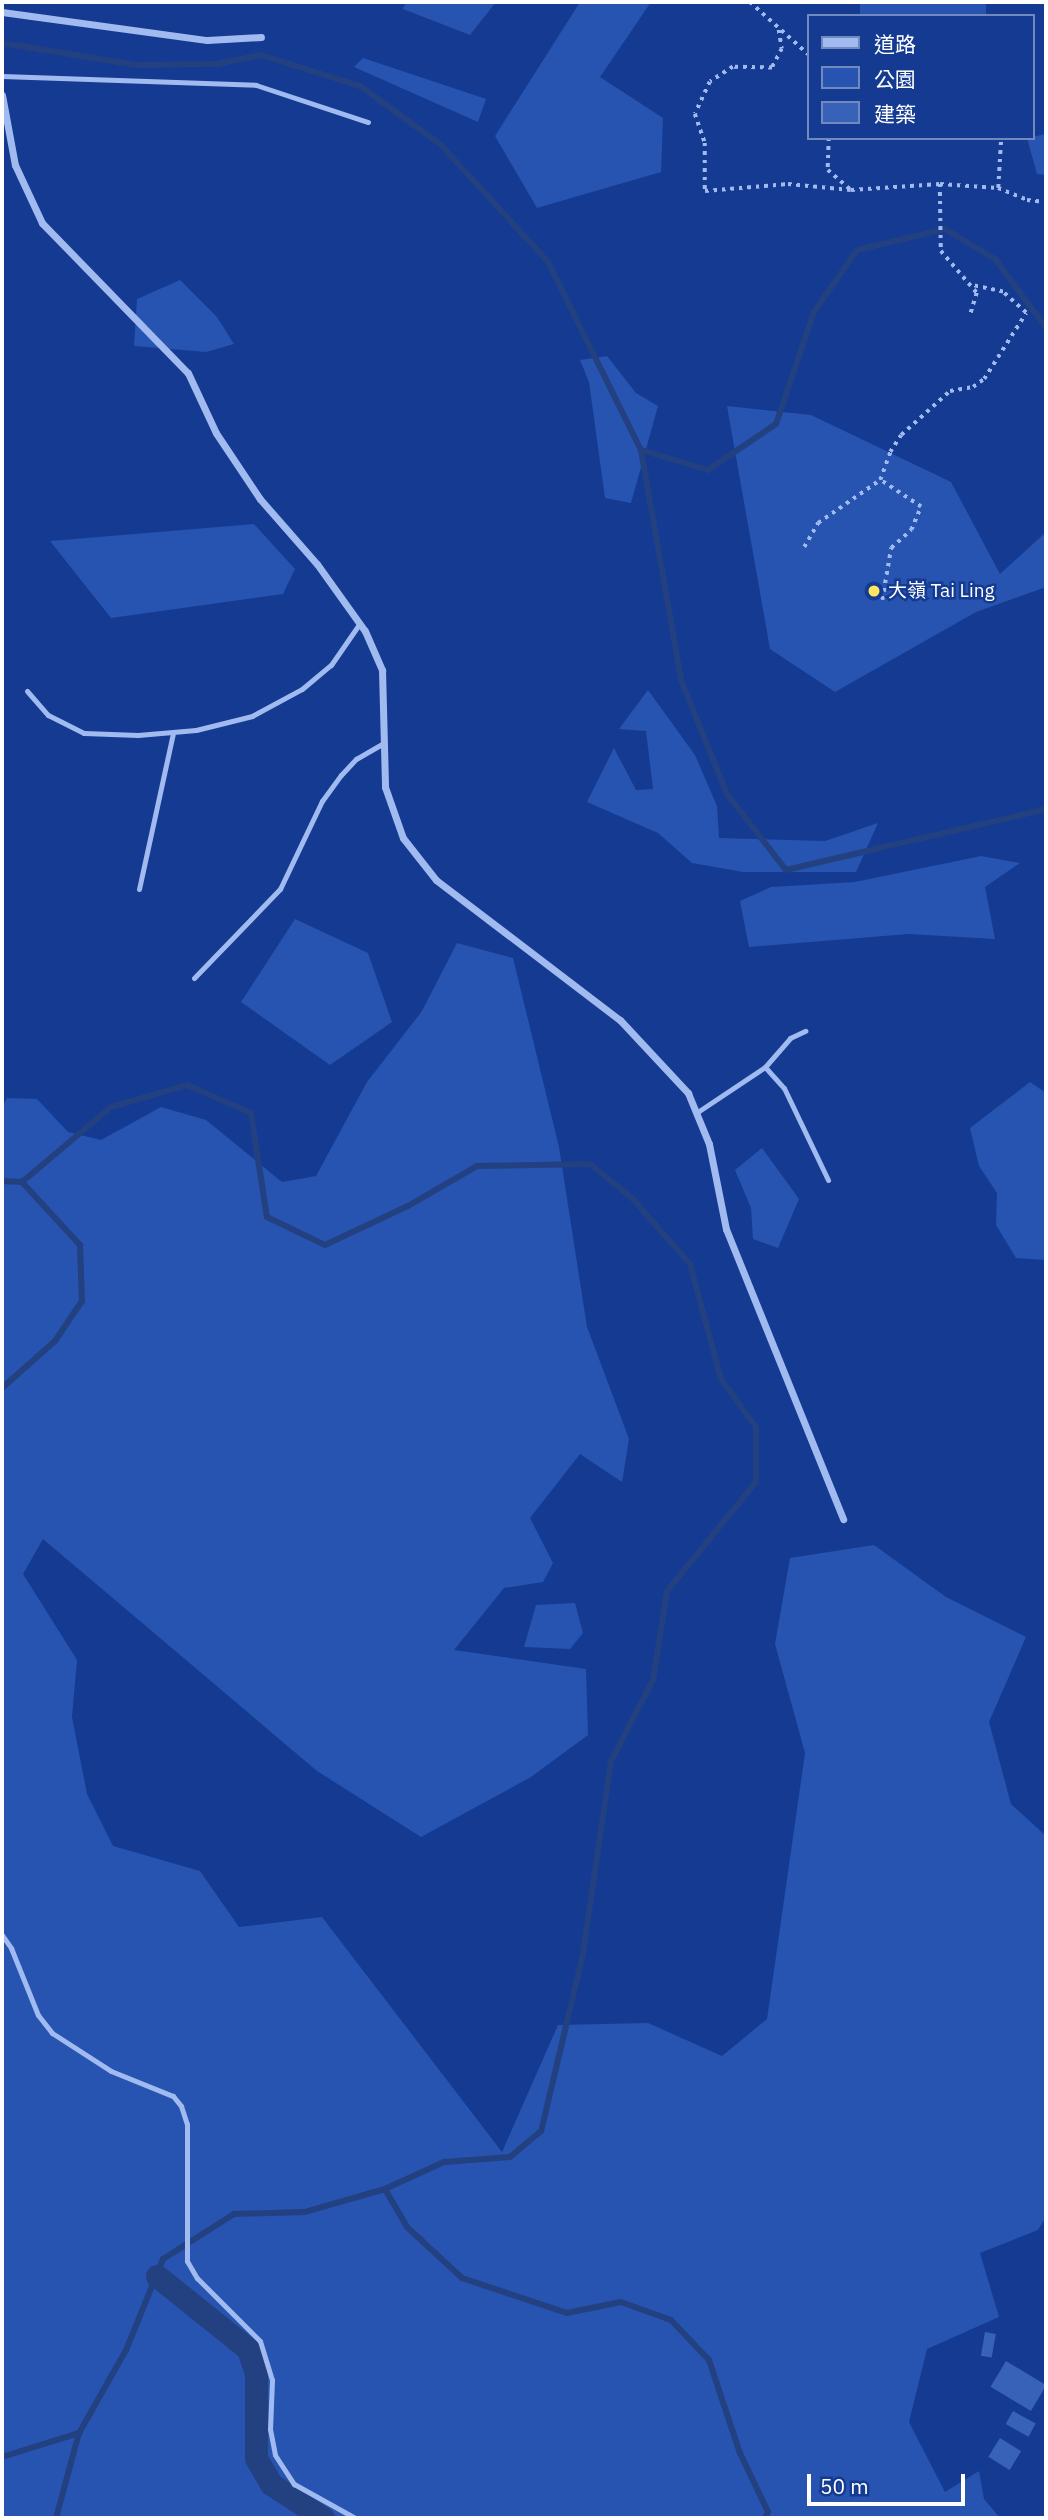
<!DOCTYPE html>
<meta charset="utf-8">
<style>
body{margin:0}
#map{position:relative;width:1048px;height:2520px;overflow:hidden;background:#143b91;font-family:"IBM Plex Sans","Noto Sans TC",sans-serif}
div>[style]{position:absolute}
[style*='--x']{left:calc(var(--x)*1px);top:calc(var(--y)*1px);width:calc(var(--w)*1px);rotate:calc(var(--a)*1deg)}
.green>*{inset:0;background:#2654b0;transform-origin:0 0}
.stream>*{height:6px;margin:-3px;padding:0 3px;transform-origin:3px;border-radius:3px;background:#234080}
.canal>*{height:23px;margin:-11.5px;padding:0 11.5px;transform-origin:11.5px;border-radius:11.5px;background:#234080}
.building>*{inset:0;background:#3862b8;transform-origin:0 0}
.path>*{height:3.5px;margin-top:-1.75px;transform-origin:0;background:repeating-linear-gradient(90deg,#a1bbf1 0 3.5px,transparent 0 8.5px)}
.lane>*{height:5px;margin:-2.5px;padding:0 2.5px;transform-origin:2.5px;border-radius:2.5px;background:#a1bbf1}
.street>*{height:7px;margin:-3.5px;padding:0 3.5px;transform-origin:3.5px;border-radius:3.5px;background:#a1bbf1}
.dots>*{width:19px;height:19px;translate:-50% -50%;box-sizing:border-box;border:4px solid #143b91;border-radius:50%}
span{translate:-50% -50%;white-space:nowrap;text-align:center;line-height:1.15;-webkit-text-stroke:5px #143b91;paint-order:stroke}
.poi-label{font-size:19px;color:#fff}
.left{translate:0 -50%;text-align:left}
.frame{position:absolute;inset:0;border:4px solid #fff;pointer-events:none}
.legend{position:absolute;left:807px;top:14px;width:228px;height:126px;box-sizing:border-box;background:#143b91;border:2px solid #7289bd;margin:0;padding:9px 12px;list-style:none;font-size:21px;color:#fff}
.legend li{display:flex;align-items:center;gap:14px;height:35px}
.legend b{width:35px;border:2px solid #7289bd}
.scale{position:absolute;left:807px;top:2474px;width:158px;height:32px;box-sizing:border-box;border:4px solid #fff;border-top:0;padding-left:9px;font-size:21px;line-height:24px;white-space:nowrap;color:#fff;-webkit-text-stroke:5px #143b91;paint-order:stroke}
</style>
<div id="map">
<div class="green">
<i style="clip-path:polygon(406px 2px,496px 2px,470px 35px,403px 9px)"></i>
<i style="clip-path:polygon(580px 2px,651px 2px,600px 77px,663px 118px,661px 172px,537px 208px,495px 136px)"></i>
<i style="left:860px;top:2px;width:126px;height:14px"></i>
<i style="clip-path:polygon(363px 58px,486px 99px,478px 122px,354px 67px)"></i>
<i style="clip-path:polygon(1046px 134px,1046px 175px,1037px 174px,1027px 138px)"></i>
<i style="clip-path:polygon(180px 280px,217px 317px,234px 344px,206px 352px,134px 346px,137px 299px)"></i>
<i style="clip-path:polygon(607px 356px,636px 393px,658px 406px,631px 503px,605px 498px,589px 382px,580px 360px)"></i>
<i style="clip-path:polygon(727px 406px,811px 415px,951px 482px,1000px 574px,1046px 532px,1046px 587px,976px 612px,835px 692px,770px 649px)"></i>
<i style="clip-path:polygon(254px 524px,295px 569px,283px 594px,111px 618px,50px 541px)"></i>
<i style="clip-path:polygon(648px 690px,695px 755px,717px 806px,719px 838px,825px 841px,878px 823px,856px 872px,743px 872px,692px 863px,658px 833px,587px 802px,614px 748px,636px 790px,653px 789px,646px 731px,619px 729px)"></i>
<i style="clip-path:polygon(981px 856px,1020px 863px,985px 887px,995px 939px,908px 934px,749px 947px,740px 901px,771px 887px,855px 882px)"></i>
<i style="clip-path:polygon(295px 919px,368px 953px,392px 1022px,330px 1065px,241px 1002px)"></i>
<i style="clip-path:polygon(457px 943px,513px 958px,559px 1147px,587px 1327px,629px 1439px,622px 1482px,580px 1454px,530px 1518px,553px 1563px,543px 1582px,504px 1588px,454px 1650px,586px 1669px,588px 1735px,531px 1777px,421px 1837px,317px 1771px,43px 1539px,23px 1574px,77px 1660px,72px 1717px,87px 1794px,113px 1846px,200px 1871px,239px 1927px,322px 1917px,502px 2152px,558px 2025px,648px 2023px,722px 2056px,767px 2019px,805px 1753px,775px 1644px,790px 1558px,874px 1545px,946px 1597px,1026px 1637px,989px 1722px,1011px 1804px,1046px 1836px,1046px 2217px,1038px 2230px,980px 2253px,999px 2317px,927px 2349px,909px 2422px,945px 2492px,979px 2471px,984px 2499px,1000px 2518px,2px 2518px,2px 1107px,7px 1098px,37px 1099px,68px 1132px,101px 1140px,161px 1107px,206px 1120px,282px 1182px,316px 1176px,367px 1082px,422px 1011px)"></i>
<i style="clip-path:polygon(1030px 1082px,1046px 1093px,1046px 1260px,1016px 1258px,996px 1225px,997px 1193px,979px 1166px,970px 1128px)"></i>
<i style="clip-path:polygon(762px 1148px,799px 1199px,778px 1248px,753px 1239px,751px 1208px,735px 1170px)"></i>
<i style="clip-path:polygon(575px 1603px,583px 1633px,570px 1649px,524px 1647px,536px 1605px)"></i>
</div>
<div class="stream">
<i style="--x:2;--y:43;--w:136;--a:9.3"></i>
<i style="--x:136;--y:65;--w:81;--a:-0.7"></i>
<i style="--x:217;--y:64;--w:45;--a:-11.6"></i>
<i style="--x:261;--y:55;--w:104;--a:17.4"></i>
<i style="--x:360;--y:86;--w:99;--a:35.9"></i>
<i style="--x:440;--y:144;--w:160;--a:47.5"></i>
<i style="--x:548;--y:262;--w:210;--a:63.7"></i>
<i style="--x:641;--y:450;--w:70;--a:16.6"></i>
<i style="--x:708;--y:470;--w:82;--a:-34.1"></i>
<i style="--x:776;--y:424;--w:118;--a:-71.3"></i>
<i style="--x:814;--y:312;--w:75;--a:-55.3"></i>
<i style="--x:857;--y:250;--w:90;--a:-13.4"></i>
<i style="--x:945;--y:229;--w:58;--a:31"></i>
<i style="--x:995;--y:259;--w:86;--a:53.5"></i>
<i style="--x:641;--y:450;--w:233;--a:80.1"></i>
<i style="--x:681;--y:680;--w:123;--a:68"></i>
<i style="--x:727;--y:794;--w:96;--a:52.2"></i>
<i style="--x:786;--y:870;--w:267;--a:-13.2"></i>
<i style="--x:2;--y:1181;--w:20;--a:3"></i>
<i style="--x:22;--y:1182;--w:86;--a:47.4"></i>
<i style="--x:80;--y:1245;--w:56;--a:88"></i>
<i style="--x:82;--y:1301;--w:48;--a:124"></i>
<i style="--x:55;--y:1341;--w:71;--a:138.4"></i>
<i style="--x:22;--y:1182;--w:116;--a:-40.1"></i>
<i style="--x:111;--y:1107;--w:79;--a:-16.1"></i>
<i style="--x:187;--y:1085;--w:70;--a:23.6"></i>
<i style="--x:251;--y:1113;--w:105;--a:81.3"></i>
<i style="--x:267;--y:1217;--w:64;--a:25.8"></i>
<i style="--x:325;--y:1245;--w:92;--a:-25.2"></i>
<i style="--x:408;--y:1206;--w:80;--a:-30.1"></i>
<i style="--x:477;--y:1166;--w:113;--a:-1"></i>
<i style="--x:590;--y:1164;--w:54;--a:39"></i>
<i style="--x:632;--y:1198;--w:88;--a:48.7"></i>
<i style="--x:690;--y:1264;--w:119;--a:74.9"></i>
<i style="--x:721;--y:1379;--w:59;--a:53.9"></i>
<i style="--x:756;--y:1427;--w:55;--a:90"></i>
<i style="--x:756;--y:1482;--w:141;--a:129.2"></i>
<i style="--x:667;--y:1591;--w:90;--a:98.9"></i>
<i style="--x:653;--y:1680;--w:91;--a:117.4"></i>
<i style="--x:611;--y:1761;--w:195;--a:98.3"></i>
<i style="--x:583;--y:1954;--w:182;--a:103.3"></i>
<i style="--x:541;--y:2131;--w:40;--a:140"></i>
<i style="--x:510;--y:2157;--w:66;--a:175.7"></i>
<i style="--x:444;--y:2162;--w:65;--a:155.4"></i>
<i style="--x:385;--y:2189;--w:83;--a:164"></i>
<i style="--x:305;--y:2212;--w:71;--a:178.4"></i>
<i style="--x:234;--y:2214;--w:84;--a:147.6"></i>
<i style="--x:163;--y:2259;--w:98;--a:112.1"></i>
<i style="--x:126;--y:2350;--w:95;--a:119.5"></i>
<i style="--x:79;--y:2433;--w:88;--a:105.1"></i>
<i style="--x:385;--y:2189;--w:44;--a:59.9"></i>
<i style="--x:407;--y:2227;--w:75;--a:42.8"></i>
<i style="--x:462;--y:2278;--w:111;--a:18.4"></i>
<i style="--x:567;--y:2313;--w:55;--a:-11.5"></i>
<i style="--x:621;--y:2302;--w:53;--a:19.8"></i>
<i style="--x:671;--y:2320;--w:55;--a:46.5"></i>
<i style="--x:709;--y:2360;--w:98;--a:71.6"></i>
<i style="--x:740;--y:2453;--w:65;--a:64.6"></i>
<i style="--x:768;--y:2512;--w:7;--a:117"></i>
<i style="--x:2;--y:2457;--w:81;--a:-17.3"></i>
</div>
<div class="canal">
<i style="--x:157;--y:2276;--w:117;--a:38.7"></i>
<i style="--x:248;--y:2349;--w:25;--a:72"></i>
<i style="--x:256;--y:2373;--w:85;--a:90"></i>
<i style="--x:256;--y:2458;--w:30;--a:60"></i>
<i style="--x:271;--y:2484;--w:62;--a:33.2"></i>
</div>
<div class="building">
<i style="left:985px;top:2332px;width:11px;height:24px;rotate:10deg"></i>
<i style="left:1006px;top:2361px;width:47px;height:30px;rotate:31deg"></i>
<i style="left:1013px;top:2411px;width:26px;height:15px;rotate:29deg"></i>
<i style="left:1000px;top:2438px;width:25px;height:22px;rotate:32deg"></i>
</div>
<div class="path">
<i style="--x:750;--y:2;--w:78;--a:41.9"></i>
<i style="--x:779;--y:30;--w:19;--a:81"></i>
<i style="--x:782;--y:49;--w:21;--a:118"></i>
<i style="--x:772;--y:68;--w:39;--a:-179"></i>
<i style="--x:733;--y:67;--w:27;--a:147"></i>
<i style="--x:710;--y:82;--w:35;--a:115"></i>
<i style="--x:695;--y:114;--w:31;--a:71"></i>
<i style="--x:705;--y:143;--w:48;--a:90"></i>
<i style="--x:705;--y:191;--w:83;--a:-4.8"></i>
<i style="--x:788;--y:184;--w:63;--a:5.4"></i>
<i style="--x:851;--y:190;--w:89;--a:-3.9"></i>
<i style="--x:940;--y:184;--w:67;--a:89.1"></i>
<i style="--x:941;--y:251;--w:55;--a:49.4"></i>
<i style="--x:977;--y:293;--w:21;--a:107"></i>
<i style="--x:829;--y:138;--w:32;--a:92"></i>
<i style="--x:828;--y:170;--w:29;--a:41"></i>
<i style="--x:940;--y:184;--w:58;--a:3.9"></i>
<i style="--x:998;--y:188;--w:31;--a:22"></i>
<i style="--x:1027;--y:200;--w:19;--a:6"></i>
<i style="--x:998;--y:188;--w:50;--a:-86.6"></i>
<i style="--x:804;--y:547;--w:28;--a:-60"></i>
<i style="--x:818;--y:523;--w:75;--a:-34.7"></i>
<i style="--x:882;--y:600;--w:53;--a:-80.2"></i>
<i style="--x:891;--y:548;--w:27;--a:-42"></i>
<i style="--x:911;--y:530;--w:25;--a:-67"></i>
<i style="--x:921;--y:507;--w:49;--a:-146.6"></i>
<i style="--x:880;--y:480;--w:30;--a:-70"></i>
<i style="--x:890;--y:452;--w:20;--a:-57"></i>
<i style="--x:901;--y:435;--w:66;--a:-41.9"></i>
<i style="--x:950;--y:391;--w:23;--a:-10"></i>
<i style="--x:973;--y:387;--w:14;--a:-36"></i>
<i style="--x:984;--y:379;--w:78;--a:-57.5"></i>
<i style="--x:1026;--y:313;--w:31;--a:-138"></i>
<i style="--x:1003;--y:292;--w:33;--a:-168"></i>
</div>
<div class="lane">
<i style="--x:2;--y:76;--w:254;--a:2"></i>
<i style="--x:256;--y:85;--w:118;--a:18.3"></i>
<i style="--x:27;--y:691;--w:32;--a:49"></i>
<i style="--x:48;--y:715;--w:40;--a:26.6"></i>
<i style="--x:84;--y:733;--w:54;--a:2.1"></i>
<i style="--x:138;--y:735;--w:58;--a:-4.9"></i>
<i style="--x:196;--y:730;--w:58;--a:-14"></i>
<i style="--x:252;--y:716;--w:57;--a:-28.4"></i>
<i style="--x:302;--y:689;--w:38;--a:-40"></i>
<i style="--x:331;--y:665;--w:51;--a:-55.4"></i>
<i style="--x:139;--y:889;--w:160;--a:-77.7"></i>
<i style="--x:194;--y:978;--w:124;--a:-46"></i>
<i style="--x:280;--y:889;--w:98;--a:-64.5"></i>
<i style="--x:322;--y:801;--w:32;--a:-54"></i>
<i style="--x:341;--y:775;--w:22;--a:-47"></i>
<i style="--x:356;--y:759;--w:32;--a:-30"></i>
<i style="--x:765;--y:1067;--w:28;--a:48"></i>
<i style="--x:784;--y:1088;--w:102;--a:64.4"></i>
<i style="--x:696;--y:1113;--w:83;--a:-33.7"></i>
<i style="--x:765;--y:1067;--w:38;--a:-49"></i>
<i style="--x:790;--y:1038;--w:17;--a:-25"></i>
<i style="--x:2;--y:1935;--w:16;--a:55"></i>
<i style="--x:11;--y:1948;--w:72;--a:68.1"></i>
<i style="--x:38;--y:2015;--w:23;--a:52"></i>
<i style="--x:52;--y:2033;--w:70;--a:32.8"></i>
<i style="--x:111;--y:2071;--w:67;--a:22"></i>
<i style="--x:173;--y:2096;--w:13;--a:51"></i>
<i style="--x:181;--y:2106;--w:19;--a:72"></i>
<i style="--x:187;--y:2124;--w:137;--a:90"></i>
<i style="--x:187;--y:2261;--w:20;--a:60"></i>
<i style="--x:197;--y:2278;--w:89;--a:45"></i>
<i style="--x:260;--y:2341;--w:41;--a:72.9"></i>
<i style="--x:272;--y:2380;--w:49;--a:92.3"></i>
<i style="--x:270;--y:2429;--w:26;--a:79"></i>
<i style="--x:275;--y:2455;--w:35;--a:57"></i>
<i style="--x:294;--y:2484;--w:70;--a:29.1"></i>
</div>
<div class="street">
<i style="--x:2;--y:12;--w:207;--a:7.8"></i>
<i style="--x:207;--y:40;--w:54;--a:-3.2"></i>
<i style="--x:2;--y:95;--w:71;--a:79.5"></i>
<i style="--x:15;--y:165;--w:64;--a:65"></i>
<i style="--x:42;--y:223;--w:209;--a:45.8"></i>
<i style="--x:188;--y:373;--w:66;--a:65"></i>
<i style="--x:216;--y:433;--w:79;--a:56.3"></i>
<i style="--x:260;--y:499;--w:86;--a:48.8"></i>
<i style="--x:317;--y:564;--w:82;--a:54.4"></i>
<i style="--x:365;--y:631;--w:43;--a:66.4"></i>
<i style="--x:382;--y:670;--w:117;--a:88.5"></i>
<i style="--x:385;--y:787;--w:54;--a:70.6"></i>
<i style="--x:403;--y:838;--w:53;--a:51.8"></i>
<i style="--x:436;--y:880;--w:231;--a:37.3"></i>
<i style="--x:620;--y:1020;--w:100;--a:47"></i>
<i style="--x:688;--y:1093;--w:55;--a:67.6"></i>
<i style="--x:709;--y:1144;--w:87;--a:78.7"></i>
<i style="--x:726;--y:1229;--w:313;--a:68"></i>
</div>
<div class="dots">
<i style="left:874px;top:591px;background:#ffe561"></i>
</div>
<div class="poi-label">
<span class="left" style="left:888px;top:591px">大嶺 Tai Ling</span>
</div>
<div class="frame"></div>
<ul class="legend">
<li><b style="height:9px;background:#a1bbf1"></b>道路</li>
<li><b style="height:19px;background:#2654b0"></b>公園</li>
<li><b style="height:19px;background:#3862b8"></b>建築</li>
</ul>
<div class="scale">50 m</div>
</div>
